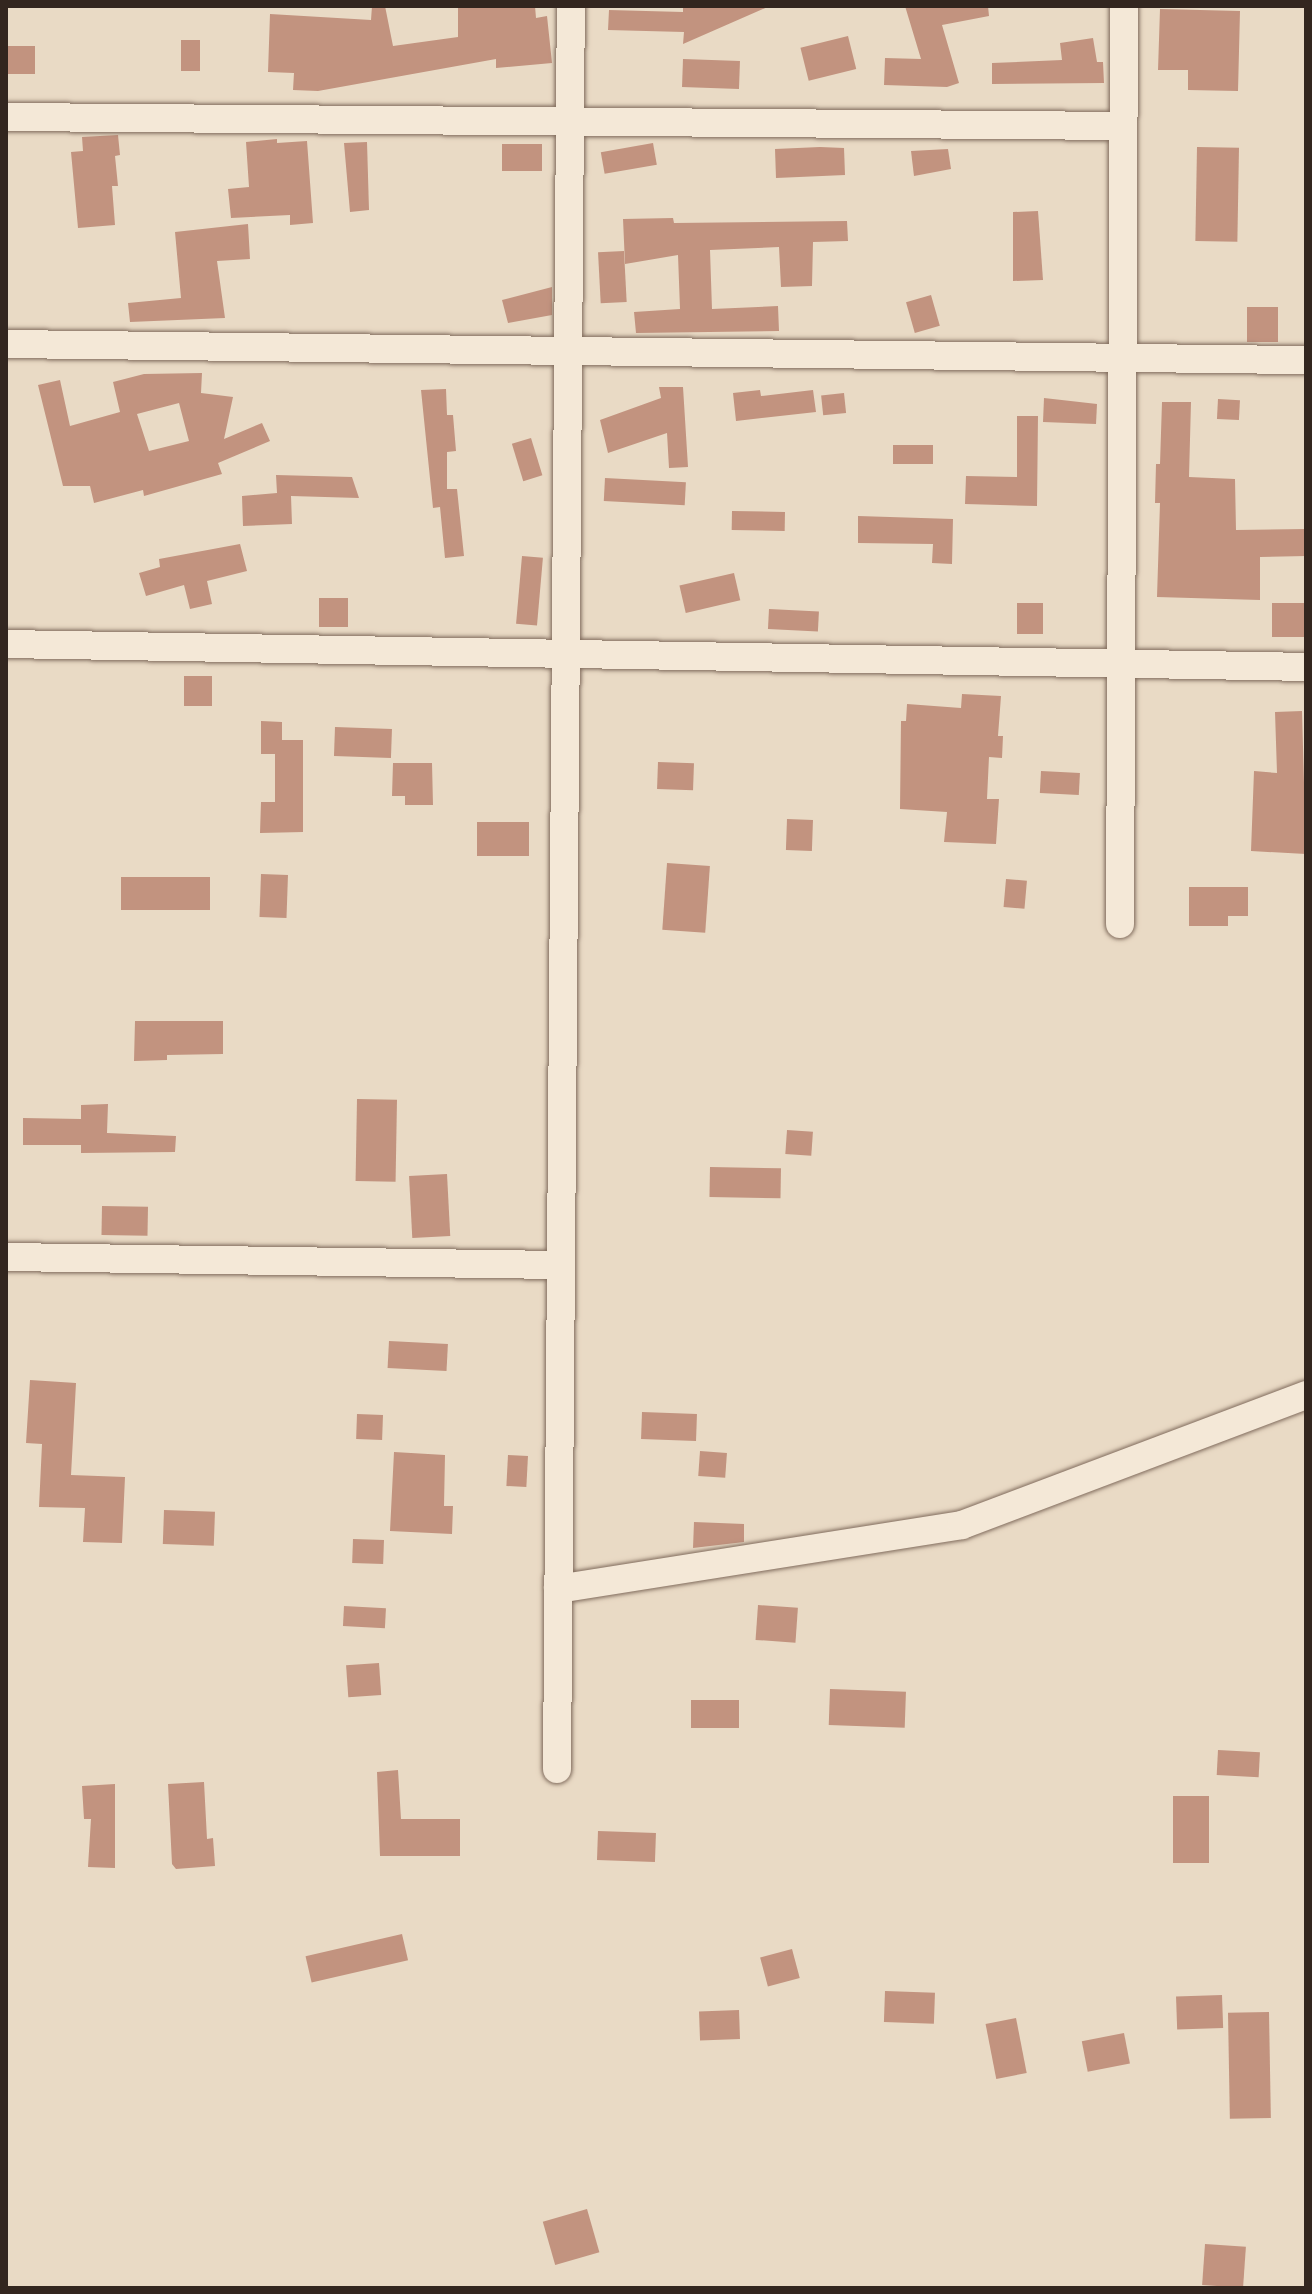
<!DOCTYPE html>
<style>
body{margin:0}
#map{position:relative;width:1312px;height:2294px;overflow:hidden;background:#e9dac5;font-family:"Playfair Display",serif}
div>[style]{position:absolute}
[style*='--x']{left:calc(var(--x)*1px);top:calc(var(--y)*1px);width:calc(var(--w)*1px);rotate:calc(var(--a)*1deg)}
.building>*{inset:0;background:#c2937f;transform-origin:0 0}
.roads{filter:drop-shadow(0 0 2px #816c5d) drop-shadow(0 0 2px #816c5d)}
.minor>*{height:28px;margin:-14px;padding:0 14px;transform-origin:14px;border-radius:14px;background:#f4e8d7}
span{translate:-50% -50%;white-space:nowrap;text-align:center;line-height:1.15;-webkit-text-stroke:6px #f1e5d3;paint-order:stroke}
.frame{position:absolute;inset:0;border:8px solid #33261f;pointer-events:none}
</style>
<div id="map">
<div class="building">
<i style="clip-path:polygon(372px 6px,385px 6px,393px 46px,458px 37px,458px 6px,535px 6px,536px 18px,547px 16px,552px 63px,496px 68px,496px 59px,318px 91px,293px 90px,294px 73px,268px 72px,270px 14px,371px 20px)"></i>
<i style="clip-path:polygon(683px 6px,770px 6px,683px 44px,684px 32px,608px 30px,609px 10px,683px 12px)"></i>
<i style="clip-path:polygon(905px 6px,988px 6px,989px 16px,942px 25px,959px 83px,947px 87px,884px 85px,885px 58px,921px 59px)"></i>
<i style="clip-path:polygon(1160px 9px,1240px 11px,1238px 91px,1188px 90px,1188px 70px,1158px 70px)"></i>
<i style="left:848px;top:36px;width:34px;height:49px;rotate:76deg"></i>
<i style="clip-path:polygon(1093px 38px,1097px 62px,1103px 62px,1104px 83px,992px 84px,992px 63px,1062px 60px,1060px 43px)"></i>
<i style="left:181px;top:40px;width:19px;height:31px"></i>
<i style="left:6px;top:46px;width:29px;height:28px"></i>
<i style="left:683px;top:59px;width:57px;height:28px;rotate:2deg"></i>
<i style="clip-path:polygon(118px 135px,120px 155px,115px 156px,118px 186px,112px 186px,115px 225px,78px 228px,71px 152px,83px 151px,82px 137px)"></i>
<i style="clip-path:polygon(277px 139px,277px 143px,307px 141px,313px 223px,290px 225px,290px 215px,231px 218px,228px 189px,249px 187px,246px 142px)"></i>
<i style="clip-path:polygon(367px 142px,369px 210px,350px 212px,344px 143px)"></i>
<i style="left:653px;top:143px;width:22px;height:53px;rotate:80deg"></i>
<i style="left:542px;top:144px;width:27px;height:40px;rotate:90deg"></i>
<i style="clip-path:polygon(820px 147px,844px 148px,845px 175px,776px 178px,775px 149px)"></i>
<i style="left:1197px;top:147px;width:42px;height:94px;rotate:1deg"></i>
<i style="clip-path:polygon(948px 149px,951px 169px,914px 176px,911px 151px)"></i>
<i style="clip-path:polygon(1038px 211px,1043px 280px,1013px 281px,1013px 212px)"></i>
<i style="clip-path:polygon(673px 218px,674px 223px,847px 221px,848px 241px,813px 242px,812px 286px,781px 287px,779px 247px,710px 250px,712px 309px,778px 306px,779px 331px,636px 333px,634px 312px,680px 309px,678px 255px,625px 264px,623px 219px)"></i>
<i style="clip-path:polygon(248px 224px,250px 259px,217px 261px,225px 318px,130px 322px,128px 303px,181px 298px,175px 232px)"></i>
<i style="left:624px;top:251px;width:51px;height:26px;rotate:87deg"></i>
<i style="clip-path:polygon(552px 287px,552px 315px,508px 323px,502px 300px)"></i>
<i style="left:931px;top:295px;width:32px;height:26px;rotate:74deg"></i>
<i style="left:1247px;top:307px;width:31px;height:35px"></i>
<i style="clip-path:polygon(evenodd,202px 373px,201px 393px,233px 397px,224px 439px,262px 423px,270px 441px,218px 463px,222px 474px,144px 496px,143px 490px,94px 503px,90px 486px,63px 486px,38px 385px,60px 380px,70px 426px,120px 412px,113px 382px,144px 374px,202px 373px,179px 403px,189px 441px,149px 451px,137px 414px,179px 403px)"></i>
<i style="clip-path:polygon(659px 387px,683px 387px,688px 467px,669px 468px,667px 433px,608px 453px,600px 420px,661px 398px)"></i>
<i style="clip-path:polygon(446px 389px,447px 415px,453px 415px,456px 451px,447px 452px,447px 489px,457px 489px,464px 556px,445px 558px,440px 507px,433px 508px,421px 390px)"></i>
<i style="clip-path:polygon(760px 390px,761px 396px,813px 390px,816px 412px,736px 421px,733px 393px)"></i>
<i style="left:844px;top:393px;width:20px;height:23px;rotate:84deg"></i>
<i style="clip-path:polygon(1044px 398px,1097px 404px,1096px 424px,1043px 422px)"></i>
<i style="left:1218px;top:399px;width:22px;height:20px;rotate:3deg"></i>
<i style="clip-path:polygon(1162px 402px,1191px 402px,1189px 477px,1235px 479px,1236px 530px,1306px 529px,1306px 556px,1260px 557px,1260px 600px,1157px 597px,1160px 503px,1155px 503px,1156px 464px,1160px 464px)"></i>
<i style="clip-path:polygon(1017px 416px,1038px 416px,1037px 506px,965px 504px,966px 476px,1017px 477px)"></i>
<i style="left:531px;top:438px;width:39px;height:20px;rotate:73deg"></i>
<i style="left:893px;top:445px;width:40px;height:19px"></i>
<i style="clip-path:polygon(276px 475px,352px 477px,359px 498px,291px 496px,292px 524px,243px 526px,242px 496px,277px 493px)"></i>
<i style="left:605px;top:478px;width:81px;height:23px;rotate:3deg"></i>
<i style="left:732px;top:511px;width:53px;height:19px;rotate:1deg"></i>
<i style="clip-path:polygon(858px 516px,953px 519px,952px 564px,932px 563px,933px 544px,858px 543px)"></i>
<i style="clip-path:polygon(240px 544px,247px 571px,207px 581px,212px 604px,190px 609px,184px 585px,146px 596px,139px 573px,160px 567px,159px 559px)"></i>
<i style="left:522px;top:556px;width:21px;height:68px;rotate:5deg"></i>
<i style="left:734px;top:573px;width:28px;height:56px;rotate:77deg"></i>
<i style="left:319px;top:598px;width:29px;height:29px"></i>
<i style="left:1017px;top:603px;width:26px;height:31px"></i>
<i style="left:1306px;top:603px;width:34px;height:34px;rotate:90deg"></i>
<i style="left:769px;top:609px;width:50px;height:20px;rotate:3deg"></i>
<i style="left:184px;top:676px;width:28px;height:30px"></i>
<i style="clip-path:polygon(962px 694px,1001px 696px,998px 736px,1003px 736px,1002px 758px,989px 757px,987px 799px,999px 799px,996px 844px,944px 842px,947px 812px,900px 809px,901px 721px,906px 721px,907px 704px,961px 708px)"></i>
<i style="clip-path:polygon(1302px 711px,1306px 854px,1251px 851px,1254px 771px,1277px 773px,1275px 712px)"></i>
<i style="clip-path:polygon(261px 721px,282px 722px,282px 740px,303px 740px,303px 832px,260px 833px,261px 802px,275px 802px,275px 754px,261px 754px)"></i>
<i style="left:335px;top:727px;width:57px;height:29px;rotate:2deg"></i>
<i style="left:658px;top:762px;width:36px;height:27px;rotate:2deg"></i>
<i style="clip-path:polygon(393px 763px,432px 763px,433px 805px,405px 805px,405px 796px,392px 796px)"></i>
<i style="left:1041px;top:771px;width:39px;height:22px;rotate:3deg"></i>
<i style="left:787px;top:819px;width:26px;height:31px;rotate:2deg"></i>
<i style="left:529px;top:822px;width:34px;height:52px;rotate:90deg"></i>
<i style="left:667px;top:863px;width:43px;height:67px;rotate:4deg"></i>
<i style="left:261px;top:874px;width:27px;height:43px;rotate:2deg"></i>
<i style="left:210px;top:877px;width:33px;height:89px;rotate:90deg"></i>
<i style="left:1006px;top:879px;width:21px;height:28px;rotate:5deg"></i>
<i style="clip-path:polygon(1189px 887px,1248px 887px,1248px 916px,1228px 916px,1228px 926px,1189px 926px)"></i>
<i style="clip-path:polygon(135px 1021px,223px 1021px,223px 1054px,167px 1055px,167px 1060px,134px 1061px)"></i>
<i style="left:357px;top:1099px;width:40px;height:82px;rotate:1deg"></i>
<i style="clip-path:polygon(108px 1104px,107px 1133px,176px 1136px,175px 1152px,81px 1153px,81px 1145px,23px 1145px,23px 1118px,81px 1119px,81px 1105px)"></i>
<i style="left:787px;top:1130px;width:26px;height:24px;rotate:4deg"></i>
<i style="left:710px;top:1167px;width:71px;height:30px;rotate:1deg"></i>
<i style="left:447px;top:1174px;width:62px;height:38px;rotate:87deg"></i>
<i style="left:102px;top:1206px;width:46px;height:29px;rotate:1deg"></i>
<i style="left:389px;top:1341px;width:59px;height:27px;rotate:3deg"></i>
<i style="clip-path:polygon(30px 1380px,76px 1383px,71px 1475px,125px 1477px,122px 1543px,83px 1542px,85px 1508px,39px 1507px,42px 1444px,26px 1443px)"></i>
<i style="left:642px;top:1412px;width:55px;height:27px;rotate:2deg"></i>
<i style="left:357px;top:1414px;width:26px;height:25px;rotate:2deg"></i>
<i style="left:700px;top:1451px;width:27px;height:25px;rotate:4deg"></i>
<i style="clip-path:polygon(394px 1452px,445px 1455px,444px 1506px,453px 1506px,452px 1534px,390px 1531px)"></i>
<i style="left:508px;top:1455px;width:20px;height:31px;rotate:3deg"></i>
<i style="left:164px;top:1510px;width:51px;height:34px;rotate:2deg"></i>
<i style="clip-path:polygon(694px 1522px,744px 1524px,744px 1542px,693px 1548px)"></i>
<i style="left:353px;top:1539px;width:31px;height:24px;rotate:2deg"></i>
<i style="left:758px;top:1605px;width:40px;height:35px;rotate:4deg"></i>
<i style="left:344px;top:1606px;width:42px;height:20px;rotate:3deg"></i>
<i style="left:379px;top:1663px;width:32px;height:33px;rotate:86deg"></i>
<i style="left:830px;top:1689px;width:76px;height:36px;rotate:2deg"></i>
<i style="left:691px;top:1700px;width:48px;height:28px"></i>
<i style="left:1218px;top:1750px;width:42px;height:25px;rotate:3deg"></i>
<i style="clip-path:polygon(398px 1770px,401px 1819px,460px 1819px,460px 1856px,380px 1856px,377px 1772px)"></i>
<i style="clip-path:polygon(204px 1782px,207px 1839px,213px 1838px,215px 1866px,176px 1869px,172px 1864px,168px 1784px)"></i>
<i style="clip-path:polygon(115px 1784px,115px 1868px,88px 1867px,91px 1819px,84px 1819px,82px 1786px)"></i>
<i style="left:1173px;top:1796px;width:36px;height:67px"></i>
<i style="left:598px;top:1831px;width:58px;height:29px;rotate:2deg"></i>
<i style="left:402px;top:1934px;width:27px;height:99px;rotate:77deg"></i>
<i style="left:792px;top:1949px;width:30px;height:33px;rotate:75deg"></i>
<i style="left:885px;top:1991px;width:50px;height:31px;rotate:2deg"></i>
<i style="left:1222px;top:1995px;width:33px;height:46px;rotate:88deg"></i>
<i style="left:739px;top:2010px;width:29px;height:40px;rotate:88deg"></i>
<i style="left:1269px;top:2012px;width:106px;height:41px;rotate:89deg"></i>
<i style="left:1016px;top:2018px;width:56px;height:31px;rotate:79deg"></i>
<i style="left:1124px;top:2033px;width:31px;height:43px;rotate:79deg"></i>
<i style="left:587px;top:2209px;width:45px;height:46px;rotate:74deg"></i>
<i style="left:1205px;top:2244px;width:41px;height:41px;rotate:4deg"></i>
</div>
<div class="roads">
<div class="minor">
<i style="--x:6;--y:117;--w:1115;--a:0.46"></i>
<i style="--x:6;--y:344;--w:1300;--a:0.71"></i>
<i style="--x:6;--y:644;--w:1300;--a:1.01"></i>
<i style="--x:1120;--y:924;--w:918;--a:-89.75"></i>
<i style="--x:6;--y:1257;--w:555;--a:0.83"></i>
<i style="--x:558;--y:1589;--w:409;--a:-9"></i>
<i style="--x:962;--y:1525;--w:368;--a:-20.7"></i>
<i style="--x:557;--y:1769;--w:1763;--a:-89.55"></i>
</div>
</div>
<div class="frame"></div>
</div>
